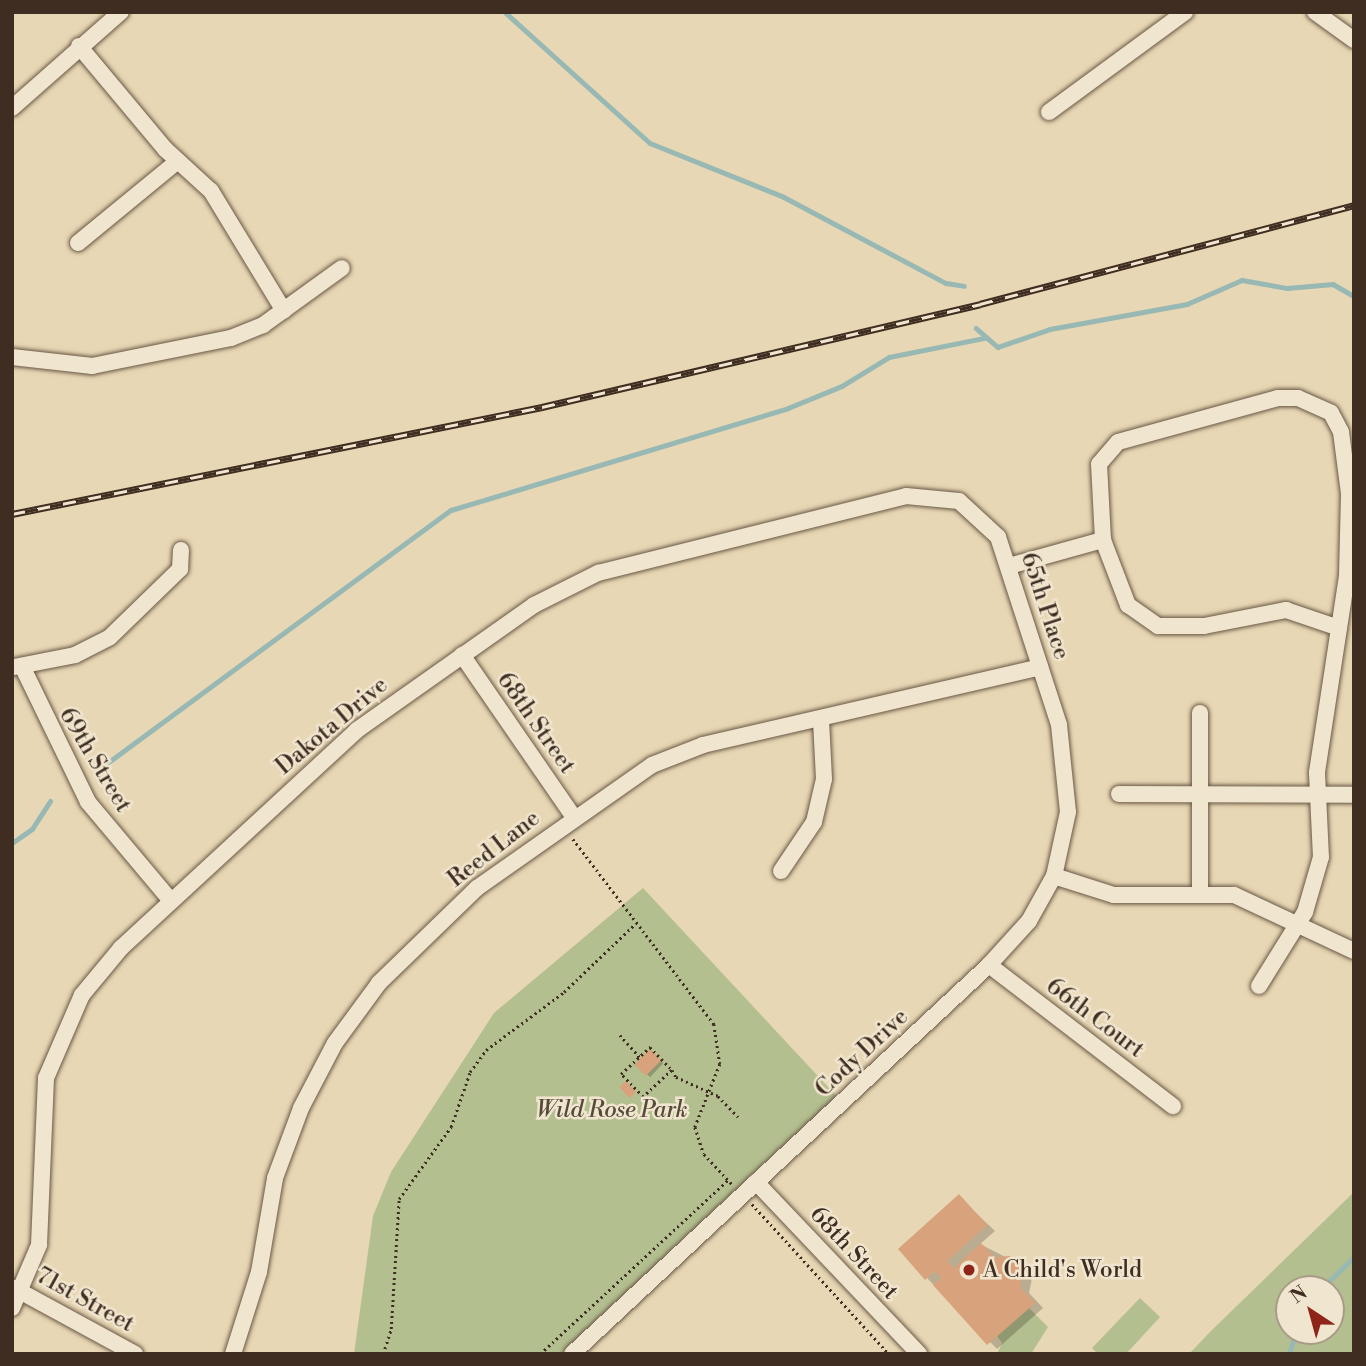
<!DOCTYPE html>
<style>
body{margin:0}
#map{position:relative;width:1366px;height:1366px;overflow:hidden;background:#e8d7b4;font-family:"Libre Bodoni",serif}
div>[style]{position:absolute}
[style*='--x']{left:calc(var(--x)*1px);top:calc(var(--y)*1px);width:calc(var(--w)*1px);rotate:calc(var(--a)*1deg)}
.green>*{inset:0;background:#b4bf8f}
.shadow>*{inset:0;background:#0003;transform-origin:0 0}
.stream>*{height:4.5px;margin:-2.25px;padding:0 2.25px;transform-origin:2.25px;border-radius:2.25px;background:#98b8b4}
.building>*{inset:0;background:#d8a37c;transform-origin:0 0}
.path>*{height:2.5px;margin-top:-1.25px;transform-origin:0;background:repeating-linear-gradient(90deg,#3f2d22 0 2px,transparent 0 5.5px)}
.roads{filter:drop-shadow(0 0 2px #695846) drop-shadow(0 0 2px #695846)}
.minor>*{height:16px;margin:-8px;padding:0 8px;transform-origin:8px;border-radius:8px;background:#f0e5ce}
.rail>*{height:7px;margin-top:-3.5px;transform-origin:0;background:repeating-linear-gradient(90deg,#f0e5ce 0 13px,#3f2d22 0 26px);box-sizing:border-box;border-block:2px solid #3f2d22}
.dots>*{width:19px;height:19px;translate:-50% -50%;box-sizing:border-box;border:4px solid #f0e5ce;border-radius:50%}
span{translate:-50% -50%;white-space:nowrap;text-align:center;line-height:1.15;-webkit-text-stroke:5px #f0e5ce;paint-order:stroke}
.street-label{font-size:23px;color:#3f2d22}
.park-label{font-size:23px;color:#564a38;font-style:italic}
.poi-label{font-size:23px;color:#3f2d22}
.left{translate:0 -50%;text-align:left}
.frame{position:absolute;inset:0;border:14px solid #3f2d22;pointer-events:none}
.north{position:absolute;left:1275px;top:1275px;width:70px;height:70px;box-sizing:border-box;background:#f0e5ce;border:2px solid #a99b89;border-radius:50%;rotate:324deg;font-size:19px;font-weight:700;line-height:28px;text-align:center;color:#3f2d22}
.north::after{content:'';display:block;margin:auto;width:24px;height:32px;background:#8f2418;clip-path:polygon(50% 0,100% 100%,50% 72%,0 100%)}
</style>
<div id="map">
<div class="green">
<i style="clip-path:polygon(643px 888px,842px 1102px,572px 1354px,354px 1354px,373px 1216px,391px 1172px,494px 1013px)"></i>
<i style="clip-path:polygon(evenodd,1354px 1192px,1354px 1354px,1189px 1354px,1211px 1331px,1354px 1192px,1331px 1289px,1331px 1331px,1289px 1331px,1289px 1289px,1331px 1289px)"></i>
<i style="clip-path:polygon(1140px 1298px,1160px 1317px,1126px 1354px,1098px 1354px,1092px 1348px)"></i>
<i style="clip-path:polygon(1029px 1308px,1048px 1327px,1031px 1354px,997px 1354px,1002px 1343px,997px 1336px)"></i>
</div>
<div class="shadow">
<i style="left:650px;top:1051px;width:18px;height:19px;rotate:43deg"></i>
<i style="clip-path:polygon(959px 1197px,995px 1231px,980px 1244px,1019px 1264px,1032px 1278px,1029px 1293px,1043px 1308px,997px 1349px,927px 1278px)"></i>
</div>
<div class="stream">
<i style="--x:505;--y:12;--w:195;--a:42.1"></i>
<i style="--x:650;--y:143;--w:144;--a:21.9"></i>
<i style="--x:784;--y:197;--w:183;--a:28"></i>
<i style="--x:946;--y:283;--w:18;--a:9"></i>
<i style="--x:976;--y:328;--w:29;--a:41"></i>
<i style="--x:998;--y:347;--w:55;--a:-19.1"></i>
<i style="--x:1050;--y:329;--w:139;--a:-10.3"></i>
<i style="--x:1187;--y:304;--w:60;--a:-23.6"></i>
<i style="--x:1242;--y:280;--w:46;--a:10.1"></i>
<i style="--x:1287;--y:288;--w:46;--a:-5"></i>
<i style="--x:1333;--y:284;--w:24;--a:30"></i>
<i style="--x:102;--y:767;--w:433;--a:-36.4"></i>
<i style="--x:451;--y:510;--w:352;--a:-16.8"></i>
<i style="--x:788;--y:408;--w:58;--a:-22.2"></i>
<i style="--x:842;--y:386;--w:55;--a:-31.7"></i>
<i style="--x:889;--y:357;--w:97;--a:-11.3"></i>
<i style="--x:12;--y:843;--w:24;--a:-35"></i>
<i style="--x:32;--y:829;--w:33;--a:-57"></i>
<i style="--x:1321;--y:1289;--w:46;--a:-44.1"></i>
<i style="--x:1289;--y:1354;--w:24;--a:-73"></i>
</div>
<div class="building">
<i style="left:650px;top:1049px;width:16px;height:22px;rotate:45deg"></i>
<i style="left:626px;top:1081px;width:15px;height:9px;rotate:48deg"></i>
<i style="clip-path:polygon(959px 1194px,987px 1225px,947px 1261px,954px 1268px,981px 1243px,994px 1257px,1010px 1256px,1023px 1272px,1020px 1287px,1035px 1303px,987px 1345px,933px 1285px,941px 1278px,935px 1271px,925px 1280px,898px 1249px)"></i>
</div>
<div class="path">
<i style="--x:573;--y:839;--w:233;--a:52.7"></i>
<i style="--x:714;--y:1024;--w:40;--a:81.5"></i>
<i style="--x:720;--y:1064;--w:68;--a:111.6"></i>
<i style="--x:695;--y:1127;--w:28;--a:72"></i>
<i style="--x:704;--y:1154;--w:41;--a:47"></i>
<i style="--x:620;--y:1035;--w:30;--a:48"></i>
<i style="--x:672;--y:1070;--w:40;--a:137"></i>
<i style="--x:643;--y:1097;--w:32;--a:-134"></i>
<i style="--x:621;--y:1074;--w:40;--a:-43"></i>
<i style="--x:650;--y:1047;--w:32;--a:46"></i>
<i style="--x:672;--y:1070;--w:8;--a:60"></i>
<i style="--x:676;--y:1077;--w:46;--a:24.3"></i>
<i style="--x:718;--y:1096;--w:29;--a:46"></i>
<i style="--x:752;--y:1204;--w:203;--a:47.6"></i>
<i style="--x:383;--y:1354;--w:26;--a:-72"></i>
<i style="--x:391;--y:1329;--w:130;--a:-86.5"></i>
<i style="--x:399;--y:1199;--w:89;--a:-54.2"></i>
<i style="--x:451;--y:1127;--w:58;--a:-70.9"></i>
<i style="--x:470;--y:1072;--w:27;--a:-54"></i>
<i style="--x:486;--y:1050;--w:97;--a:-36.6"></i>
<i style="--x:564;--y:992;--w:97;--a:-43.7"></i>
<i style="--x:540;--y:1354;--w:256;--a:-42.8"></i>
</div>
<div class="roads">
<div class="minor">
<i style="--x:1315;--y:12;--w:48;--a:35.7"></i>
<i style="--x:79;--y:46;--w:134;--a:50.1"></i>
<i style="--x:165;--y:149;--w:62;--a:42.4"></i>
<i style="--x:211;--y:191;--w:140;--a:58.7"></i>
<i style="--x:12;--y:108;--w:145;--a:-41.4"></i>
<i style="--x:1049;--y:112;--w:169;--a:-36.3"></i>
<i style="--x:78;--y:243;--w:129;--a:-39.4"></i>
<i style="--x:12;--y:357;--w:81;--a:6.4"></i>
<i style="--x:92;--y:366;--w:142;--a:-11.4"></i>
<i style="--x:231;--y:338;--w:35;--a:-22"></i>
<i style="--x:263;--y:325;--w:97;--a:-35.8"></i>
<i style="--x:1103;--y:540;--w:70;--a:69"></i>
<i style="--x:1128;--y:605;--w:37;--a:35"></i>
<i style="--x:1158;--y:626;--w:46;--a:0"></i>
<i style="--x:1204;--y:626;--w:84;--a:-11"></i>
<i style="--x:1286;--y:610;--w:56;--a:18.8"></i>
<i style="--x:1009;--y:566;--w:98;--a:-15.5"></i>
<i style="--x:1103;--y:540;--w:76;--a:-93"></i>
<i style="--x:1099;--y:464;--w:29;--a:-49"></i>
<i style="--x:1118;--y:442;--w:166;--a:-15.4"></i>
<i style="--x:1278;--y:398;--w:20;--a:0"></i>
<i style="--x:1298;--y:398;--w:36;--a:24"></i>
<i style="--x:1331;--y:413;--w:21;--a:62"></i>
<i style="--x:1341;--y:432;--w:63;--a:82.6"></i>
<i style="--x:1349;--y:494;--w:82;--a:91.4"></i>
<i style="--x:1347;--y:576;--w:199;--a:98.7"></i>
<i style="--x:1317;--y:773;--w:84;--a:87.3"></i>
<i style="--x:1321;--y:857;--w:57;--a:106.2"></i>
<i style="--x:1305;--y:912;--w:87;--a:121.9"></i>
<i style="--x:462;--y:655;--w:196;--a:55.4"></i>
<i style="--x:22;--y:666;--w:151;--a:64.1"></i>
<i style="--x:88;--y:802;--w:129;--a:50"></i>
<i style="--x:14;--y:667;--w:62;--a:-11.1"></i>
<i style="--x:75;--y:655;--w:39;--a:-27"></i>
<i style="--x:110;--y:637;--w:98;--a:-44.2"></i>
<i style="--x:180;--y:569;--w:19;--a:-87"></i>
<i style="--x:1119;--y:794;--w:235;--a:0.2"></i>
<i style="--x:781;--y:871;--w:59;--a:-56"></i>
<i style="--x:814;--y:822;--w:44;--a:-76.9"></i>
<i style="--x:824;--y:779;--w:59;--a:-92.9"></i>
<i style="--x:1054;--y:876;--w:63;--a:17.6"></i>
<i style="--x:1114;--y:895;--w:120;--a:0"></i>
<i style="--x:1234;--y:895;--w:132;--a:25"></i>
<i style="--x:1200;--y:891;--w:178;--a:-90"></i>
<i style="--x:989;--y:965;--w:232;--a:37.5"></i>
<i style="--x:756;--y:1182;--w:237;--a:46.5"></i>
<i style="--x:14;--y:1288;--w:138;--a:28.6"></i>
<i style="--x:12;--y:1308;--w:69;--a:-66.8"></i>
<i style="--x:39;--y:1245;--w:167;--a:-87.6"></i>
<i style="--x:46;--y:1078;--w:90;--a:-66.6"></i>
<i style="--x:82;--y:995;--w:61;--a:-50.3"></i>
<i style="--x:121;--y:948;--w:321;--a:-42.7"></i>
<i style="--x:357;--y:730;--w:217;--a:-35.2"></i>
<i style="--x:534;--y:605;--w:72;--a:-26.6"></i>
<i style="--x:598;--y:573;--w:317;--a:-14"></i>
<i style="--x:906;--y:496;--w:53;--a:5.4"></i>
<i style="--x:959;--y:501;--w:53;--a:42.7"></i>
<i style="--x:998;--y:537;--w:198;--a:72"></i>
<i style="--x:1059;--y:725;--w:87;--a:84.1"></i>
<i style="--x:1068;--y:812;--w:66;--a:102.3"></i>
<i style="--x:1054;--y:876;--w:51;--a:119.1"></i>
<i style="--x:1029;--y:921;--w:59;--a:132.3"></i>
<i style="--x:989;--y:965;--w:570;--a:136.99"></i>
<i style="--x:233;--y:1354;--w:86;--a:-72.4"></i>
<i style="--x:259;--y:1272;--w:95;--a:-80.3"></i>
<i style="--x:275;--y:1178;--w:75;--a:-69.6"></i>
<i style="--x:301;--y:1108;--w:73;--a:-62.4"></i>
<i style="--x:335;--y:1043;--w:74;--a:-53.7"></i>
<i style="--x:379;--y:983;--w:136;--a:-44.1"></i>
<i style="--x:477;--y:888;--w:214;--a:-35.1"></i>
<i style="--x:652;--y:765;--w:55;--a:-21.4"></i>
<i style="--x:703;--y:745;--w:346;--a:-13"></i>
</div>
</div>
<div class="rail">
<i style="--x:12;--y:514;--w:541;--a:-11.41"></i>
<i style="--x:542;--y:407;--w:450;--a:-13.2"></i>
<i style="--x:980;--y:304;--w:387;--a:-14.8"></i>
</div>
<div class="dots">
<i style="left:969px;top:1270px;background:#8f2418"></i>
</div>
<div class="street-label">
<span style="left:1045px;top:606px;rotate:72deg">65th Place</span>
<span style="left:536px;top:723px;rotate:55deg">68th Street</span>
<span style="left:332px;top:726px;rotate:-40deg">Dakota Drive</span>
<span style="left:95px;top:760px;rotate:59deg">69th Street</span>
<span style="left:494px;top:849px;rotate:-38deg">Reed Lane</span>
<span style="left:1095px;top:1018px;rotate:37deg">66th Court</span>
<span style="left:862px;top:1053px;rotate:-43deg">Cody Drive</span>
<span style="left:854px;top:1253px;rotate:47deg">68th Street</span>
<span style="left:85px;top:1300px;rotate:29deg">71st Street</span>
</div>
<div class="park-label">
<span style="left:612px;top:1110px">Wild Rose Park</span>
</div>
<div class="poi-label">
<span class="left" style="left:983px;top:1270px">A Child's World</span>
</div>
<div class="frame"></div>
<div class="north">N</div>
</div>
